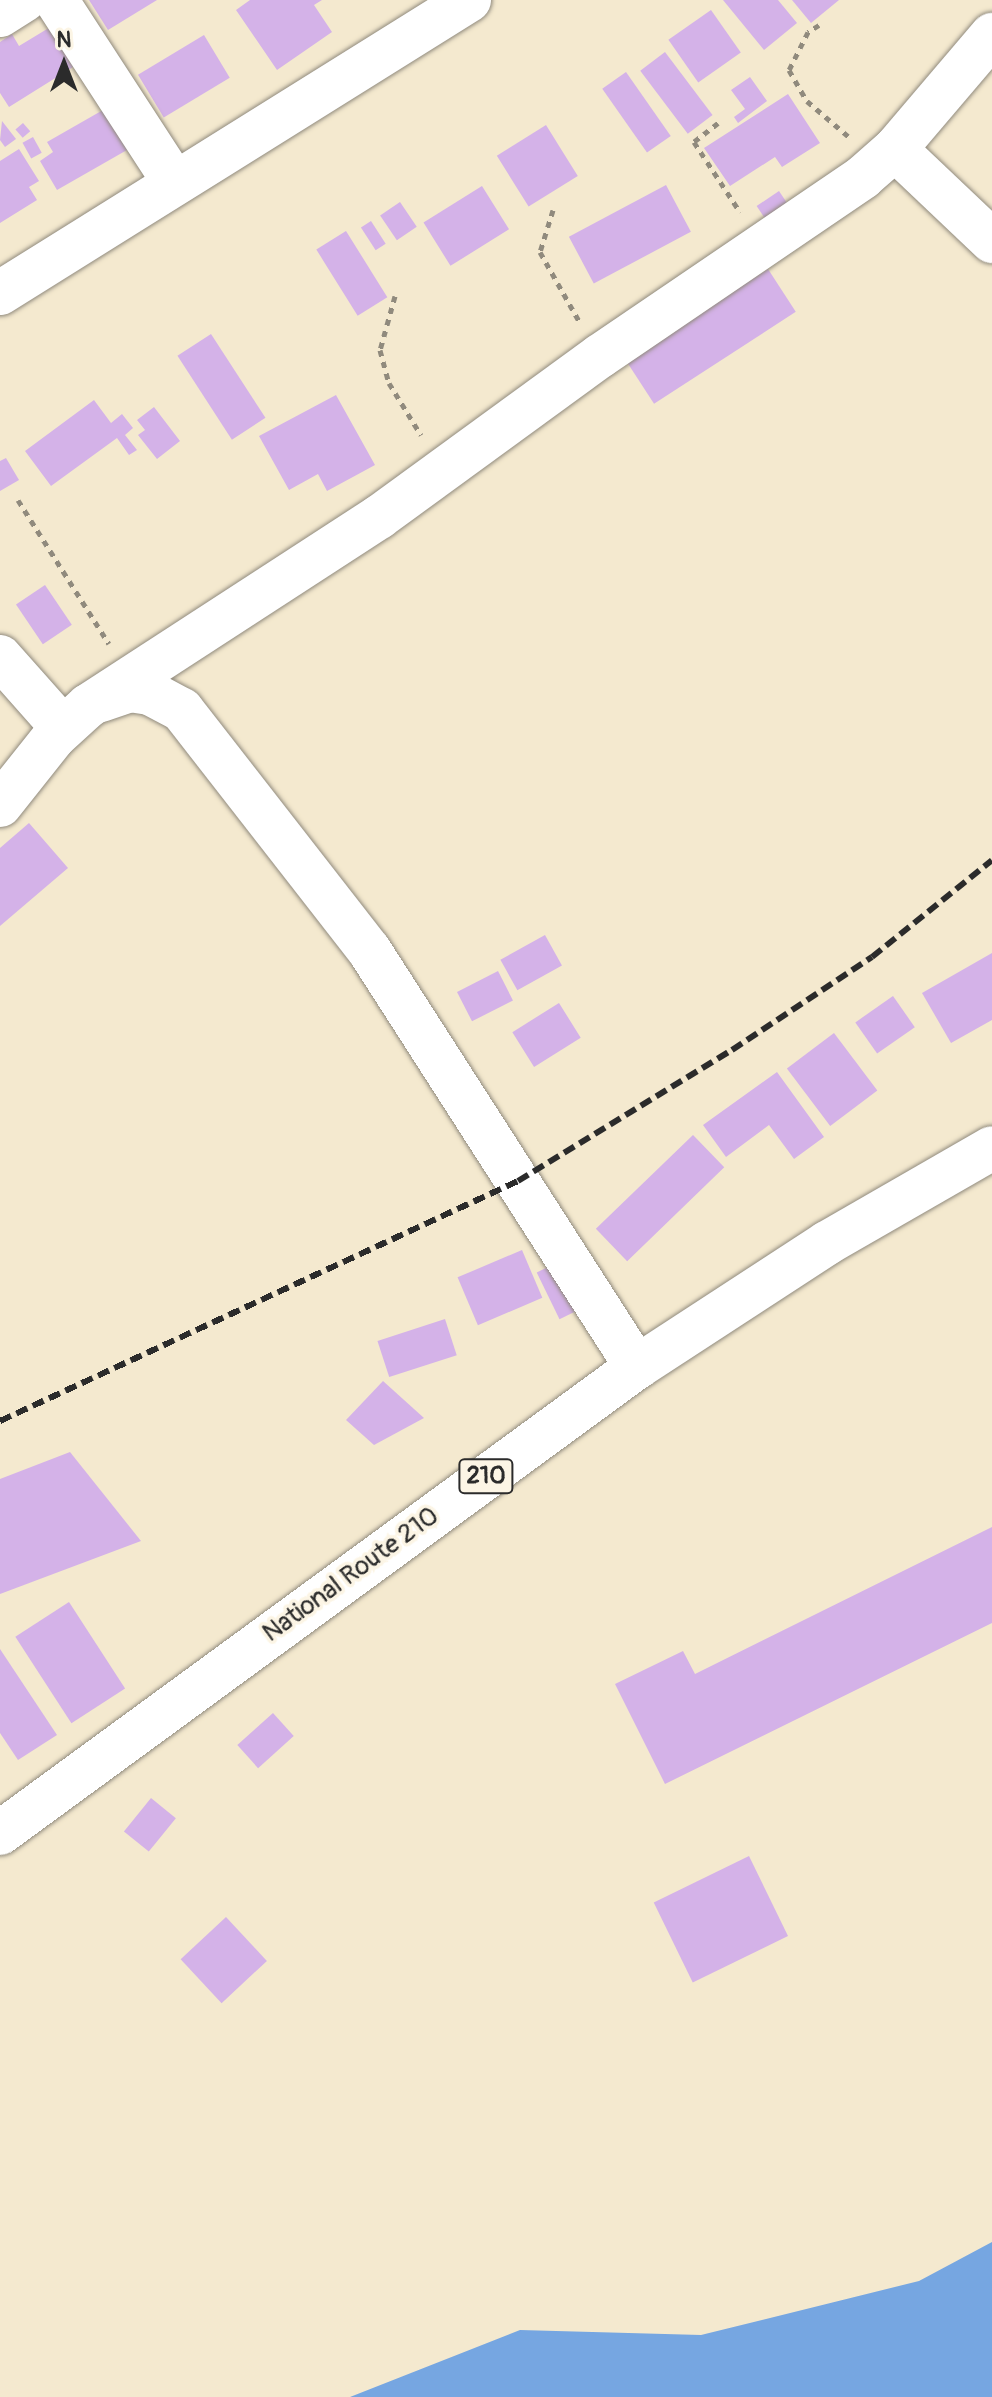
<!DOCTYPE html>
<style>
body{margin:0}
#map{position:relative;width:992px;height:2397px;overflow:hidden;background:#f4e9cf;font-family:Pangolin,sans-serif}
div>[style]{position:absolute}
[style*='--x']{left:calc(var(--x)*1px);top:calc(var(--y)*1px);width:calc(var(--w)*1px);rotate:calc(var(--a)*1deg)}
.water>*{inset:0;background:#76a6e1}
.building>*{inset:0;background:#d4b2e8;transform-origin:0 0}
.path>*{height:5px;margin-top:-2.5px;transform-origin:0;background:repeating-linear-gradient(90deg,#908a7d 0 6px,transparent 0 12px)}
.roads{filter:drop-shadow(0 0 2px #908a7d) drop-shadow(0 0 2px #908a7d)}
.street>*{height:44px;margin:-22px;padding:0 22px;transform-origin:22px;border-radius:22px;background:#fff}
.highway>*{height:44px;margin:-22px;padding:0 22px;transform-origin:22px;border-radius:22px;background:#fff}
.rail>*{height:6px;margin-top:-3px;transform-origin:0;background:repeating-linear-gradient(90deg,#2b2b2b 0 12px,transparent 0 18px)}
span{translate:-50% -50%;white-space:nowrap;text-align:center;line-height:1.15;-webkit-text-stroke:7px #fcf5e5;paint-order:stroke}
.shield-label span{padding:2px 6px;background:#fcf5e5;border:2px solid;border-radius:6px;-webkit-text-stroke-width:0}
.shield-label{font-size:24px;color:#2b2b2b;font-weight:700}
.street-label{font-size:26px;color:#2b2b2b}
.north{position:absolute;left:24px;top:24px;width:80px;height:80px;-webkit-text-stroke:6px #fcf5e5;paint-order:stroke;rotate:0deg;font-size:22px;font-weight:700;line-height:32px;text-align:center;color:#2b2b2b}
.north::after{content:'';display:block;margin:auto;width:28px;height:36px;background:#2b2b2b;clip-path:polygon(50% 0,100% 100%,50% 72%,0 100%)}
</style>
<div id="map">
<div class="water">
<i style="clip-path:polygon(992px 2242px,992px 2397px,350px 2397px,520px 2330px,701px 2335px,919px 2281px)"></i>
</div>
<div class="building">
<i style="clip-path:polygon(89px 0,157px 0,108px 30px)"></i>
<i style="clip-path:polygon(250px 0,322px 0,314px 5px,332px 32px,277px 70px,236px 10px)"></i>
<i style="clip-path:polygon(723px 0,778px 0,797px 23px,764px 50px)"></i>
<i style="clip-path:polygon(792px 0,839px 0,811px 23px)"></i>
<i style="left:711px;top:10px;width:52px;height:52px;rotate:55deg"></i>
<i style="clip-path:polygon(57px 23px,81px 62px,9px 107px,0 93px,0 42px,12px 34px,19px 46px)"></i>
<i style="left:204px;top:35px;width:50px;height:77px;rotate:59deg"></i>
<i style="left:665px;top:52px;width:79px;height:31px;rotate:53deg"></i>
<i style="left:626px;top:72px;width:78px;height:29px;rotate:55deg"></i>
<i style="clip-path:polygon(750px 77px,767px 101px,738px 123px,734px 117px,745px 109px,731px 90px)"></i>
<i style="clip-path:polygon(788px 94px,820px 143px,782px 167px,775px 157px,730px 186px,704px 148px)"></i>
<i style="clip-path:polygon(103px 110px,127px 150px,57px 190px,40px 161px,53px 152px,47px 142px)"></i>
<i style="clip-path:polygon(2px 121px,16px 139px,5px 147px,0 140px)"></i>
<i style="left:23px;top:123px;width:11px;height:10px;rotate:49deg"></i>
<i style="left:546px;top:125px;width:60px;height:58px;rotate:58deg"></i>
<i style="left:33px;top:137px;width:18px;height:12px;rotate:61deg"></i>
<i style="clip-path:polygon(19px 149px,39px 181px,29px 187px,37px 200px,0 223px,0 161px)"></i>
<i style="left:666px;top:185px;width:53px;height:110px;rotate:62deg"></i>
<i style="left:482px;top:186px;width:51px;height:69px;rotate:58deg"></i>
<i style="left:779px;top:191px;width:27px;height:27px;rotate:56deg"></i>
<i style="left:400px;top:202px;width:30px;height:24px;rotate:56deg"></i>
<i style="left:371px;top:221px;width:27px;height:12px;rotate:57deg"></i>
<i style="left:346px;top:231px;width:78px;height:35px;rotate:58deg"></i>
<i style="left:768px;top:269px;width:51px;height:169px;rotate:57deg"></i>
<i style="left:211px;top:334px;width:100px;height:40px;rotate:57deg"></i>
<i style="clip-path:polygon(336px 395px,375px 465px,327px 491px,318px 474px,289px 490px,259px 436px)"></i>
<i style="clip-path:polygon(94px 400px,111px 423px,122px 414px,133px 428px,125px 435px,137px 450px,129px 455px,117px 438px,51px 486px,25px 451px)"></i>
<i style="clip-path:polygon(154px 407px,180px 441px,157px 459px,138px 435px,145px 430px,137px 420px)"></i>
<i style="clip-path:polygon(6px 458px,19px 480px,0 491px,0 461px)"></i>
<i style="left:45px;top:585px;width:48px;height:35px;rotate:56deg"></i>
<i style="clip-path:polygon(29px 823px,68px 868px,0 926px,0 848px)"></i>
<i style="left:545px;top:935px;width:35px;height:51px;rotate:61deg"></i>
<i style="clip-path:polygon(992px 953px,992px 1020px,951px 1043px,922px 993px)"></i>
<i style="left:498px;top:971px;width:33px;height:46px;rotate:63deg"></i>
<i style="left:893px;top:996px;width:38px;height:46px;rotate:55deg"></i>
<i style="left:559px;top:1003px;width:41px;height:55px;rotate:58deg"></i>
<i style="left:834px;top:1033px;width:72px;height:59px;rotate:53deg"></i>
<i style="clip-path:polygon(777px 1072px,824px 1137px,794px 1159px,769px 1125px,726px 1157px,703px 1125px)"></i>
<i style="left:693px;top:1135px;width:45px;height:135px;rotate:46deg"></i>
<i style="left:522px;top:1250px;width:52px;height:70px;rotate:67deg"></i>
<i style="left:552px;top:1265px;width:52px;height:17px;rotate:64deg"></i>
<i style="left:445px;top:1319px;width:38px;height:71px;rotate:72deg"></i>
<i style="clip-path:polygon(383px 1381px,424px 1418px,374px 1445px,346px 1420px)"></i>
<i style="clip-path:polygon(70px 1452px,141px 1541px,0 1594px,0 1479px)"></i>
<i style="clip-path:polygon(992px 1527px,992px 1623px,665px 1784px,615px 1684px,683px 1651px,695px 1674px)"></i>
<i style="left:69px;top:1602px;width:103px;height:64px;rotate:57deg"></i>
<i style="clip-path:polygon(0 1649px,57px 1735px,18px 1760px,0 1733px)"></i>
<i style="left:273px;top:1713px;width:31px;height:48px;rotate:48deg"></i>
<i style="left:151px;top:1798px;width:32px;height:43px;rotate:39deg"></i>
<i style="left:749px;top:1856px;width:89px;height:106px;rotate:64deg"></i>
<i style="left:226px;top:1917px;width:60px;height:62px;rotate:47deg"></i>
</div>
<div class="path">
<i style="--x:819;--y:25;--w:13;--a:148"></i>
<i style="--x:808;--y:32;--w:42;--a:116.6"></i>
<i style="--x:789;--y:70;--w:36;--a:60"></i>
<i style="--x:807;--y:101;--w:54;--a:40.5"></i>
<i style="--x:718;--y:123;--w:31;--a:142"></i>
<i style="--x:694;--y:142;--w:84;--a:56.7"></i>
<i style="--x:553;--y:210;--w:44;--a:107.2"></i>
<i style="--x:540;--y:252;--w:79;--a:60.5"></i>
<i style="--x:395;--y:296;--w:56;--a:105.5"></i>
<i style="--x:380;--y:350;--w:34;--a:75"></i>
<i style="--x:389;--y:383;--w:61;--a:58.4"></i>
<i style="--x:18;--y:500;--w:170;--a:57.7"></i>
</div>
<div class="roads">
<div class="street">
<i style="--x:56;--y:0;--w:218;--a:57"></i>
<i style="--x:0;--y:15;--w:28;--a:-32"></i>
<i style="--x:895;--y:149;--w:134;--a:43.5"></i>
<i style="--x:0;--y:293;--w:553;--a:-31.99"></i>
<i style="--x:0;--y:657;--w:95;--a:48.4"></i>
<i style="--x:101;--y:700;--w:31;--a:-19"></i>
<i style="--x:130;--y:690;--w:20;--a:9"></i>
<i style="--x:150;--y:693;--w:36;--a:28"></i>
<i style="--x:182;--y:710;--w:304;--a:52.1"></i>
<i style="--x:369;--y:950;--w:496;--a:57.3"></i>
<i style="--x:0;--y:805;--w:87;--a:-51.5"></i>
<i style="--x:54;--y:737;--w:46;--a:-42.4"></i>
<i style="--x:88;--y:706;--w:347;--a:-33"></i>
<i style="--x:379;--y:517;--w:273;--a:-36.1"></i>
<i style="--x:600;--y:356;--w:318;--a:-34.2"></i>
<i style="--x:863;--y:177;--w:43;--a:-41.2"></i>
<i style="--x:895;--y:149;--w:150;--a:-49.6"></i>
</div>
<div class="highway">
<i style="--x:0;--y:1833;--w:789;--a:-36.19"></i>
<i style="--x:637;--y:1367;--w:227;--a:-33.1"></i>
<i style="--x:827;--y:1243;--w:190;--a:-29.9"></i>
</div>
</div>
<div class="rail">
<i style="--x:0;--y:1421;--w:571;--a:-24.86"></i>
<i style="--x:518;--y:1181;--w:251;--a:-31.5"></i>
<i style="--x:732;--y:1050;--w:168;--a:-33.6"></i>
<i style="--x:872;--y:957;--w:154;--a:-38.9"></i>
</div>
<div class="shield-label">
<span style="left:486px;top:1476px">210</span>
</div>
<div class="street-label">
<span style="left:351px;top:1575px;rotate:-36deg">National Route 210</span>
</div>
<div class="north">N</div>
</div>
